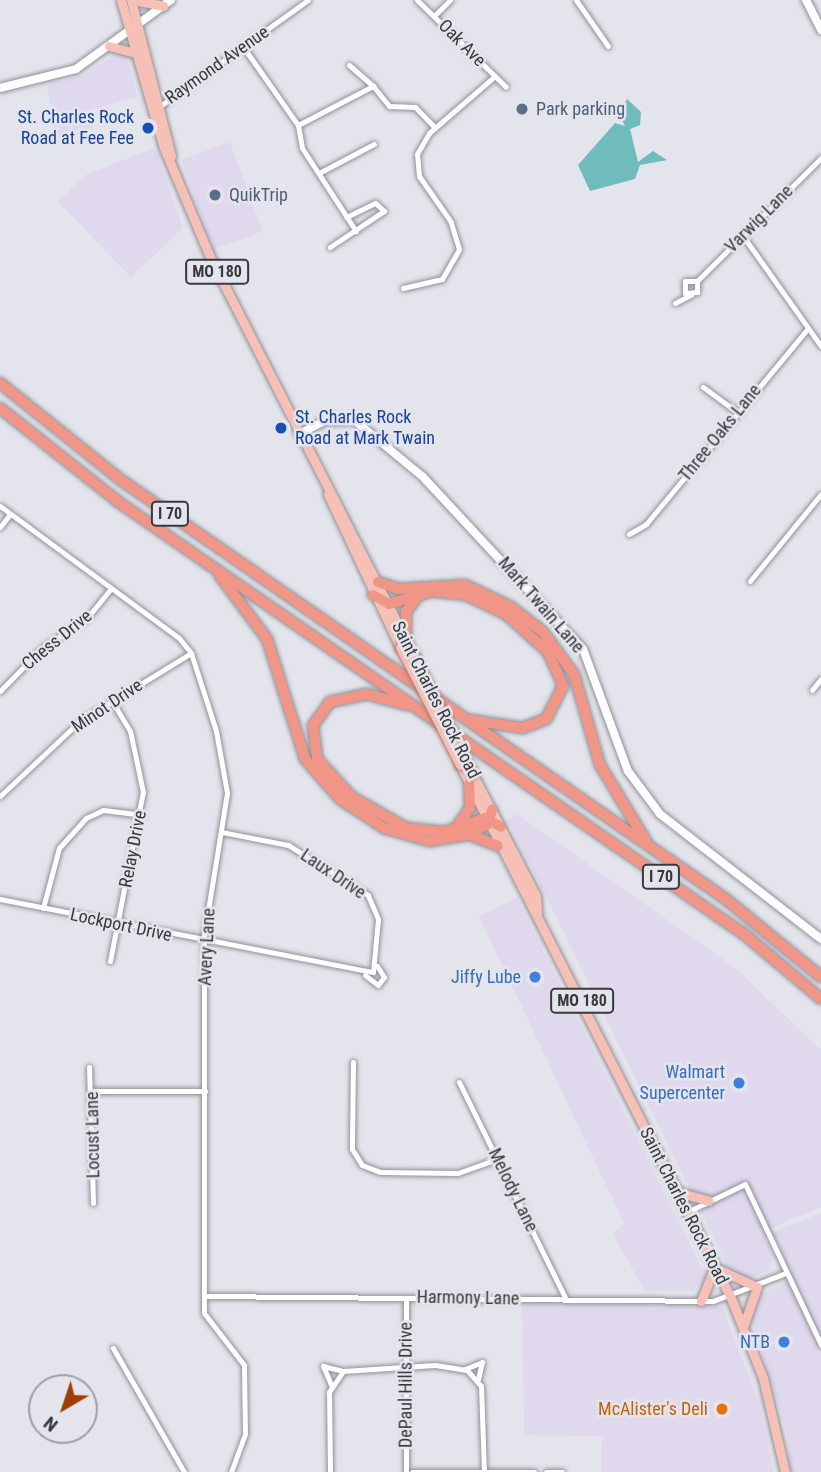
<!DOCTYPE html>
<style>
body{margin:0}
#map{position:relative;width:821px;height:1472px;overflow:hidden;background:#e4e5ec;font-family:"Roboto Condensed",sans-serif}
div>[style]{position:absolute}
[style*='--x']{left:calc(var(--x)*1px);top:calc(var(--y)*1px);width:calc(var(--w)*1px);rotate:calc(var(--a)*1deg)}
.commercial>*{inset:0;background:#e0d8ed;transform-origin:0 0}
.water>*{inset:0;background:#70bbbc}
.roads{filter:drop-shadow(0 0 2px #909198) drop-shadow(0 0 2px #909198)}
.street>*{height:5px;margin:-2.5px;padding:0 2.5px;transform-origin:2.5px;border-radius:2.5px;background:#fff}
.secondary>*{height:8px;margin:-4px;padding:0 4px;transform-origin:4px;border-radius:4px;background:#fff}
.primary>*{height:9px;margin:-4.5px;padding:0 4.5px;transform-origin:4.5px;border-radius:4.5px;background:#f7c0b7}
.highway>*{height:10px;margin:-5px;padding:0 5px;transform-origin:5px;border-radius:5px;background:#f19687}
.bridges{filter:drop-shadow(0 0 2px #b0756d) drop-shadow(0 0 2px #b0756d)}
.primary-bridge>*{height:9px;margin:-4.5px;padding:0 4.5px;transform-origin:4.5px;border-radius:4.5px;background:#f7c0b7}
.dots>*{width:19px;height:19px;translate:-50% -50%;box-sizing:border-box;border:4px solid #e4e5ec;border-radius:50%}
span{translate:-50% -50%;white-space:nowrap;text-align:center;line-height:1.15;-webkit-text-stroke:5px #e4e5ec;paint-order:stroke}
.shield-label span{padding:2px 5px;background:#e4e5ec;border:2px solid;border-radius:5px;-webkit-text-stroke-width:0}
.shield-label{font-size:16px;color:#38393c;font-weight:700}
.street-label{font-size:18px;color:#38393c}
.service-label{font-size:18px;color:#4e5e75}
.left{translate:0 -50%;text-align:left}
.transit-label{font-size:18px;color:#164399}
.right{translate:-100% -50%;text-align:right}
.shop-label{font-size:18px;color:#366cbe}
.food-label{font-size:18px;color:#c56008}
.north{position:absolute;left:28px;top:1374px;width:70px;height:70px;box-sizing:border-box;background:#e4e5ec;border:2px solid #9fa0a6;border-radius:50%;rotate:219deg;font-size:19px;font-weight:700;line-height:28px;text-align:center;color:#38393c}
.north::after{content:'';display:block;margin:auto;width:24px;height:32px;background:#a13e07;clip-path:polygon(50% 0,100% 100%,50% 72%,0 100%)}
</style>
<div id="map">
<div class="commercial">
<i style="clip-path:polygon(120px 51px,126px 54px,137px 97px,90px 110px,93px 128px,56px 136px,47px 85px,84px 75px)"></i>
<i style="left:230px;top:142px;width:95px;height:52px;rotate:70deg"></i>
<i style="clip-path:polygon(155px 148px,183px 228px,131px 277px,58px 202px,87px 174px)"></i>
<i style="clip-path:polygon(517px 814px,734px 967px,821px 1050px,821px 1207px,771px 1228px,765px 1239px,773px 1255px,769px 1270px,746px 1280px,731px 1273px,508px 820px)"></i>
<i style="clip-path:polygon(517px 898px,707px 1278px,692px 1291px,645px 1291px,613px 1234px,624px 1223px,479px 916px)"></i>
<i style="clip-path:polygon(821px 1213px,821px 1472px,790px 1472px,786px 1429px,749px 1311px,754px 1298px,793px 1278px,772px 1233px)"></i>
<i style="clip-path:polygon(522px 1303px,722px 1307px,760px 1406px,774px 1472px,601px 1472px,602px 1436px,524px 1435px)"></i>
</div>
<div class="water">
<i style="clip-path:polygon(627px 99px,641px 112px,640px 125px,630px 129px,638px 162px,653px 151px,667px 160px,640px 165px,635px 179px,590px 191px,578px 165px,615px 123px,625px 126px,619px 114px)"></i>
</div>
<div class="roads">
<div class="street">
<i style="--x:417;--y:0;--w:124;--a:44.3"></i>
<i style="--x:576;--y:0;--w:56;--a:55.2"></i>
<i style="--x:434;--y:16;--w:23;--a:-45"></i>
<i style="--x:244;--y:48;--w:94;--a:55"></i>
<i style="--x:298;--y:125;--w:23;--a:80"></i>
<i style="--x:302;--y:148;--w:99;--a:57"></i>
<i style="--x:349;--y:65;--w:32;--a:41"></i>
<i style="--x:160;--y:106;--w:182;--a:-35.6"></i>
<i style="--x:298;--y:125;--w:85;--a:-27.5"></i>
<i style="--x:373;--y:86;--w:26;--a:51"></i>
<i style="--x:389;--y:106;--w:26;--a:2"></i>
<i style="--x:415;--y:107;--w:29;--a:46"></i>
<i style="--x:319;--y:173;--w:62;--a:-27.8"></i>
<i style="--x:743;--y:236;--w:135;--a:54.7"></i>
<i style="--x:330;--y:247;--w:65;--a:-33.7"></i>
<i style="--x:384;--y:211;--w:12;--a:-138"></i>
<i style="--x:375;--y:203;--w:32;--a:154"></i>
<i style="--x:697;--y:281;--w:11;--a:90"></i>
<i style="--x:697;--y:292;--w:12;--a:175"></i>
<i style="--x:685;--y:293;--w:12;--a:-90"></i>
<i style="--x:685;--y:281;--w:12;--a:0"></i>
<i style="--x:697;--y:281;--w:175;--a:-44.8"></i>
<i style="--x:403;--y:288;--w:40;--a:-13"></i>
<i style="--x:442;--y:279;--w:34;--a:-60"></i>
<i style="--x:459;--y:249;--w:28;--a:-107"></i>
<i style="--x:451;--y:222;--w:56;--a:-124.8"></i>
<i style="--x:419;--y:176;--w:22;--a:-95"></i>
<i style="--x:417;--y:154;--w:24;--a:-60"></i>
<i style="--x:429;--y:133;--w:87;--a:-40.8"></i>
<i style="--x:675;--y:303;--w:18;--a:-27"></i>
<i style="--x:703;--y:387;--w:42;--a:36.3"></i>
<i style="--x:0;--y:506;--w:222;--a:36.4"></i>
<i style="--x:179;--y:638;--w:19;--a:51"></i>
<i style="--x:191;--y:653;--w:82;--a:72.2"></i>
<i style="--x:216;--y:731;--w:63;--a:79.9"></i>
<i style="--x:227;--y:793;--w:144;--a:99.2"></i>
<i style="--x:204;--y:935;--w:378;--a:90"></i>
<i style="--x:204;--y:1313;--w:66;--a:52.4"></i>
<i style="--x:244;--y:1365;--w:69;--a:89.2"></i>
<i style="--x:245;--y:1434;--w:40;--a:110.2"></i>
<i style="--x:0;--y:527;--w:16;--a:-52"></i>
<i style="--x:629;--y:534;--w:20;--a:-30"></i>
<i style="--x:646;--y:524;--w:254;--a:-50.4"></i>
<i style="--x:750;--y:581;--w:112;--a:-50.8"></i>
<i style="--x:812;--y:690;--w:14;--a:-51"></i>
<i style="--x:0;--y:691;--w:59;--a:-45.7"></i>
<i style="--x:41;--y:649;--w:55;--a:-34"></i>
<i style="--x:87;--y:618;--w:38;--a:-51"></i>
<i style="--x:0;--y:796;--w:110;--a:-43.2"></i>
<i style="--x:80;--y:721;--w:130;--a:-31.5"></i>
<i style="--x:0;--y:899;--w:380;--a:11.1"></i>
<i style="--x:373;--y:972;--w:53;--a:-84.6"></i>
<i style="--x:378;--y:919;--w:26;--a:-113"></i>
<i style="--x:368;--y:895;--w:94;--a:-148"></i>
<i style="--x:288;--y:845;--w:67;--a:-168.9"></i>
<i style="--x:43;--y:908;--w:62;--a:-75.1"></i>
<i style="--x:59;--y:848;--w:40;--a:-48"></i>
<i style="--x:86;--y:818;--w:19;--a:-25"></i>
<i style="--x:103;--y:810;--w:39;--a:7"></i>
<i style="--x:110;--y:961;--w:172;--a:-79"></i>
<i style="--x:143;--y:792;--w:62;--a:-102"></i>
<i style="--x:130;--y:731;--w:35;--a:-121"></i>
<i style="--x:365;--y:975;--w:16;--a:38"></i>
<i style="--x:378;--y:985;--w:10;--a:-53"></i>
<i style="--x:384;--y:977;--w:13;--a:-122"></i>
<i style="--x:353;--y:1062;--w:87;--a:90.7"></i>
<i style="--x:352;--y:1149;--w:19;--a:58"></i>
<i style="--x:362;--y:1165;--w:19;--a:21"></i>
<i style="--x:380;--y:1172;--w:78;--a:0.7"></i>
<i style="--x:458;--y:1173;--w:41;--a:-19.7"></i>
<i style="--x:89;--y:1067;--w:136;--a:88.3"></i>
<i style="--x:459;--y:1082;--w:242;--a:63.8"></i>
<i style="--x:94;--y:1091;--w:111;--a:0"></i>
<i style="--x:687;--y:1212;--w:64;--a:-25.8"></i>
<i style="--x:745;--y:1184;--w:178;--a:64.7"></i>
<i style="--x:204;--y:1296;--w:509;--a:0.56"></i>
<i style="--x:713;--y:1301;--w:78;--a:-21"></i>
<i style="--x:406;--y:1298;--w:174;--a:90"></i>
<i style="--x:113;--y:1348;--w:143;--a:60.2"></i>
<i style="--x:465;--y:1369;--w:18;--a:-22"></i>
<i style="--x:482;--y:1362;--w:17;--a:103"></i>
<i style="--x:332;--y:1387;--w:23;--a:-113"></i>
<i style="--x:323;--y:1366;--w:21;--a:14"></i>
<i style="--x:330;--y:1472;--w:80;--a:-90.7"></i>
<i style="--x:329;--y:1392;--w:25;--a:-56"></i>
<i style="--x:343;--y:1371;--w:92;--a:-3.7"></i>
<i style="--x:435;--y:1365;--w:32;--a:9"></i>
<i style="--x:467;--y:1370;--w:21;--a:49"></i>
<i style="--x:481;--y:1386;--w:85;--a:88"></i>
<i style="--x:412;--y:1472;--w:122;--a:0"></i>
<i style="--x:546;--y:1472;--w:16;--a:0"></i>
</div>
<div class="secondary">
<i style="--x:806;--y:0;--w:34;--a:63"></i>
<i style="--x:0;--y:88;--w:78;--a:-14"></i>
<i style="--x:76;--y:69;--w:117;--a:-36"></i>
<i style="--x:299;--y:434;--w:28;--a:-27"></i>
<i style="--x:324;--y:421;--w:30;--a:-2"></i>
<i style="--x:354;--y:420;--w:88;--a:39.5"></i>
<i style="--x:422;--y:476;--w:236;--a:47.1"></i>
<i style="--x:583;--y:649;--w:130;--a:69.8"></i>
<i style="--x:628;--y:771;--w:54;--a:53.3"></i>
<i style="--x:660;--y:814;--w:204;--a:37.8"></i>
</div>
<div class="primary">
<i style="--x:121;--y:0;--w:154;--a:73.8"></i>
<i style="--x:164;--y:148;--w:118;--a:67.1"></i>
<i style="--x:210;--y:257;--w:448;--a:62.9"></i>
<i style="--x:131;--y:0;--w:161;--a:75.6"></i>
<i style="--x:133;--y:0;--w:31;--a:11"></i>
<i style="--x:109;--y:46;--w:27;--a:15"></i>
<i style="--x:328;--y:494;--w:169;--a:64.8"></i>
<i style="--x:460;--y:765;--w:598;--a:63.05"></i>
<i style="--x:731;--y:1298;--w:86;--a:68.2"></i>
<i style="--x:763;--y:1378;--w:97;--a:76.8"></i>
<i style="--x:472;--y:773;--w:139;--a:62.5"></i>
<i style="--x:536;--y:896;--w:16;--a:86"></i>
<i style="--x:678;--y:1192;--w:32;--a:16"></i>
<i style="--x:718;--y:1269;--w:43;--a:24.8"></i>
<i style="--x:757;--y:1287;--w:42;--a:109.3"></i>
<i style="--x:701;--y:1301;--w:37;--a:-68"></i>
</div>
<div class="highway">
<i style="--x:0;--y:383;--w:155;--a:38.7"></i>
<i style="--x:121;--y:480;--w:737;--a:34.72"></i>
<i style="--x:727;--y:900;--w:122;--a:39.3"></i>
<i style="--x:0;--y:408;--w:153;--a:38.4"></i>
<i style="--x:120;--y:503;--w:760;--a:34.65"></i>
<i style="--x:745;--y:935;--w:99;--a:40.1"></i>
<i style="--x:220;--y:576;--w:79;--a:53.3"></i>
<i style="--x:267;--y:639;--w:126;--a:72.4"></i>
<i style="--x:305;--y:759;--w:53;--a:48.8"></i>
<i style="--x:340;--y:799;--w:53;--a:33.4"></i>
<i style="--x:384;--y:828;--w:47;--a:16.1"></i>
<i style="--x:429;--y:841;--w:38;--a:-9"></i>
<i style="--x:467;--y:835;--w:24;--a:-28"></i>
<i style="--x:488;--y:824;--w:15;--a:-74"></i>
<i style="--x:378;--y:582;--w:21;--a:19"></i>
<i style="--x:398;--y:589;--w:67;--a:-3.4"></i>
<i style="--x:465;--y:585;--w:51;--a:25.6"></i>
<i style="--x:511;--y:607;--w:41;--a:38"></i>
<i style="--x:543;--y:632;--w:52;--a:53.6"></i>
<i style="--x:574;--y:674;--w:95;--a:74.1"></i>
<i style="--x:600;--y:765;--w:89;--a:58.8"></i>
<i style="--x:373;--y:595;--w:18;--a:29"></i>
<i style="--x:389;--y:604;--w:45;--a:-16.8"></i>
<i style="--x:432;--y:591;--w:34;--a:7"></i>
<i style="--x:466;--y:595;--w:44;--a:25.4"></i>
<i style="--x:506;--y:614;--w:57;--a:42.1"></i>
<i style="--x:548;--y:652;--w:37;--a:66"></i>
<i style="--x:563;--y:686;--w:37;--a:117"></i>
<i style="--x:546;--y:719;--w:25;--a:159"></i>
<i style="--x:523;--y:728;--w:54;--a:-171.4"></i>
<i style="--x:406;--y:640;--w:28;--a:-90"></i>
<i style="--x:406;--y:612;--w:22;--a:-54"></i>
<i style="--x:407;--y:705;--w:41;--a:-164.6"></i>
<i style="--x:367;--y:694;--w:38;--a:168"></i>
<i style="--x:330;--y:702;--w:29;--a:126"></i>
<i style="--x:313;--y:725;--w:34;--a:83"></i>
<i style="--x:317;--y:759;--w:52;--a:47.4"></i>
<i style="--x:352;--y:797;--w:62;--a:29.9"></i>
<i style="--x:406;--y:828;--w:39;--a:6"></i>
<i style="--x:445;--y:832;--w:42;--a:-19.3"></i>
<i style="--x:485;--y:818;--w:18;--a:29"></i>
<i style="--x:456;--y:828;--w:24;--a:-55"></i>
<i style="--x:470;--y:808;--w:24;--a:-92"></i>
<i style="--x:471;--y:835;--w:29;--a:22"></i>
</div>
</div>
<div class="bridges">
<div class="primary-bridge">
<i style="--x:400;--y:647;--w:132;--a:63"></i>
<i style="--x:414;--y:656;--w:131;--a:63.6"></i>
</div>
</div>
<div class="dots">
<i style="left:522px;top:109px;background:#5c6f8a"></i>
<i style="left:148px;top:128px;background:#1a4fb4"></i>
<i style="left:215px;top:195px;background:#5c6f8a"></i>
<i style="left:281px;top:428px;background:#1a4fb4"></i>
<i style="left:535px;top:977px;background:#3f7fe0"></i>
<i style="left:739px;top:1083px;background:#3f7fe0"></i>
<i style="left:784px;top:1342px;background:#3f7fe0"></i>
<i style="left:722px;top:1409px;background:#e8710a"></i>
</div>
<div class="shield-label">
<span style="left:217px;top:272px">MO 180</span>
<span style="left:170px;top:514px">I 70</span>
<span style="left:661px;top:877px">I 70</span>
<span style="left:582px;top:1001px">MO 180</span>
</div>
<div class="street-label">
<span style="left:462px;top:43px;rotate:45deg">Oak Ave</span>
<span style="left:217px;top:65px;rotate:-35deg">Raymond Avenue</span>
<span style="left:759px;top:219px;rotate:-45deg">Varwig Lane</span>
<span style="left:720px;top:433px;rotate:-51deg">Three Oaks Lane</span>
<span style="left:541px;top:605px;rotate:49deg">Mark Twain Lane</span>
<span style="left:57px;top:640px;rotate:-39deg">Chess Drive</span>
<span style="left:436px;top:700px;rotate:63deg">Saint Charles Rock Road</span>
<span style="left:107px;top:706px;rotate:-34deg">Minot Drive</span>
<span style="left:133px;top:849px;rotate:-79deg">Relay Drive</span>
<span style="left:333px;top:874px;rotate:34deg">Laux Drive</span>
<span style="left:121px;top:925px;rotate:12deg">Lockport Drive</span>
<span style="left:207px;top:947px;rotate:-87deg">Avery Lane</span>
<span style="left:93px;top:1135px;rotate:-91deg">Locust Lane</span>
<span style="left:513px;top:1190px;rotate:64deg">Melody Lane</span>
<span style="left:684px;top:1206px;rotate:63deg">Saint Charles Rock Road</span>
<span style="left:468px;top:1298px;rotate:1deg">Harmony Lane</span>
<span style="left:406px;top:1385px;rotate:-90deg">DePaul Hills Drive</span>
</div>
<div class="service-label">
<span class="left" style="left:536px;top:109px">Park parking</span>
<span class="left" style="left:229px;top:195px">QuikTrip</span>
</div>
<div class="transit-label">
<span class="right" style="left:134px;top:128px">St. Charles Rock<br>Road at Fee Fee</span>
<span class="left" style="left:295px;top:428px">St. Charles Rock<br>Road at Mark Twain</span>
</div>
<div class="shop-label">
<span class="right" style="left:521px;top:977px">Jiffy Lube</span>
<span class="right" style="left:725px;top:1083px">Walmart<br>Supercenter</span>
<span class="right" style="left:770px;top:1342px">NTB</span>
</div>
<div class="food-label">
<span class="right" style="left:708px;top:1409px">McAlister's Deli</span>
</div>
<div class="north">N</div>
</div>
